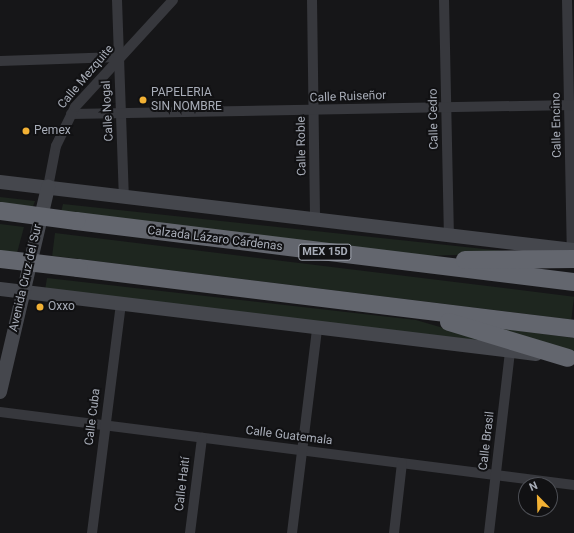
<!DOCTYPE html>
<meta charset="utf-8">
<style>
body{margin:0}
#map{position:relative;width:574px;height:533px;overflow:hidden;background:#161618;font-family:Roboto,sans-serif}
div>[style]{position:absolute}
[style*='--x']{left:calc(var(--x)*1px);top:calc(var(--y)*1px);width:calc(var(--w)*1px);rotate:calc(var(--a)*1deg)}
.green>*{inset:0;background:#1e261f;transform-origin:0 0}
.street>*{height:10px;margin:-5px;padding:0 5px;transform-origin:5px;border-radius:5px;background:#37383d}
.secondary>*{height:14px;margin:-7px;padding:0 7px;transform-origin:7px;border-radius:7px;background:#45474d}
.highway>*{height:18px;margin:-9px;padding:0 9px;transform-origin:9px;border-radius:9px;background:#63666e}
.highway-bridge>*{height:18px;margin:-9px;padding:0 9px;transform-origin:9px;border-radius:9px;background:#63666e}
.dots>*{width:11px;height:11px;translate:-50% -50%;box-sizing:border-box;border:2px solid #111113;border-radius:50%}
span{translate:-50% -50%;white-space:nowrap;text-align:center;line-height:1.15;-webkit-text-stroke:4px #111113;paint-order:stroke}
.shield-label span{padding:1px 3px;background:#111113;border:1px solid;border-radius:3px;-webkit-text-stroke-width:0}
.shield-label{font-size:11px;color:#a8adb8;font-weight:700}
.street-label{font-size:12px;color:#a8adb8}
.poi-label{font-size:12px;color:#a8adb8}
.left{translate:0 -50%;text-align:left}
.north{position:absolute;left:518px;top:477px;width:40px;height:40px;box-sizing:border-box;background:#111113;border:1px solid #4d4f55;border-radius:50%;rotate:337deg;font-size:11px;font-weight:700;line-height:16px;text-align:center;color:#a8adb8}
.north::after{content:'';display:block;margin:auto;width:14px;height:18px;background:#f2b134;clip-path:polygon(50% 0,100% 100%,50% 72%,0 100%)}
</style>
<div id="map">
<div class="green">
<i style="clip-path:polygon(0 197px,35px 201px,32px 209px,0 206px)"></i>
<i style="clip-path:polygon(63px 204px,521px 253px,389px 257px,61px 212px)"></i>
<i style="clip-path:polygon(0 224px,24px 227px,17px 253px,0 251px)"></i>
<i style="left:55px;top:233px;width:523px;height:23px;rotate:7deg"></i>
<i style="clip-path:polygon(47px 278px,416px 320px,508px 347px,45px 290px)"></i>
<i style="clip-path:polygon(484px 326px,574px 338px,574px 355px)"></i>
</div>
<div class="street">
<i style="--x:117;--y:0;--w:196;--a:88"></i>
<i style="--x:312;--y:0;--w:219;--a:89.2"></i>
<i style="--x:444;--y:0;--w:237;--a:88.8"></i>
<i style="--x:567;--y:0;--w:250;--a:88.9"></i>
<i style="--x:0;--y:61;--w:119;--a:-1.9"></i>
<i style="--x:71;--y:114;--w:503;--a:-1.03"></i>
<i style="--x:48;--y:187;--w:42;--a:-79"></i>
<i style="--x:56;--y:146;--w:43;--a:-64"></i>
<i style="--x:75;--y:107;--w:145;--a:-47.5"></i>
<i style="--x:0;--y:412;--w:579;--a:7.25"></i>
<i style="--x:92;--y:533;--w:230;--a:-82.8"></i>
<i style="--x:190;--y:533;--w:96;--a:-82.8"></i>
<i style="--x:292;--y:533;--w:207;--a:-83"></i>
<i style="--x:394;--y:533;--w:70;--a:-83.5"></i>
<i style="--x:489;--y:533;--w:183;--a:-83.4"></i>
</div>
<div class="secondary">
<i style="--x:0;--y:182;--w:578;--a:6.76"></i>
<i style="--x:0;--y:289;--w:540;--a:6.91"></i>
<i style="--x:0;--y:392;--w:211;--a:-76.8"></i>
</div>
<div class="highway">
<i style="--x:76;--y:221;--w:502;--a:6.98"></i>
<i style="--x:465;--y:260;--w:109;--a:-0.5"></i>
<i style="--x:78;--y:268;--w:500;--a:7"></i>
<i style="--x:449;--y:322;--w:124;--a:16.8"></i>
</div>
<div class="highway-bridge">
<i style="--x:1;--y:211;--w:76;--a:7.6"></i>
<i style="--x:0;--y:259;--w:79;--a:6.6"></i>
</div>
<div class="dots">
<i style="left:143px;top:100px;background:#f2b134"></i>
<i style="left:26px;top:131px;background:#f2b134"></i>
<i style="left:40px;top:307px;background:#f2b134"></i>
</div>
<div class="shield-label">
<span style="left:325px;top:252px">MEX 15D</span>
</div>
<div class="street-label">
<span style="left:86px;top:77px;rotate:-50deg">Calle Mezquite</span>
<span style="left:348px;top:97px;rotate:-2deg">Calle Ruiseñor</span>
<span style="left:108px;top:111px;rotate:-93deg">Calle Nogal</span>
<span style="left:434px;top:119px;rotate:-91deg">Calle Cedro</span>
<span style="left:557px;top:125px;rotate:-91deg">Calle Encino</span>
<span style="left:302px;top:146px;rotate:-91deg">Calle Roble</span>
<span style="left:215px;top:239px;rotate:7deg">Calzada Lázaro Cárdenas</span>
<span style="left:26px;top:278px;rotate:-77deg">Avenida Cruz del Sur</span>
<span style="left:93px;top:417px;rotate:-83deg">Calle Cuba</span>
<span style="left:289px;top:436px;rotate:7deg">Calle Guatemala</span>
<span style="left:487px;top:441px;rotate:-83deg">Calle Brasil</span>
<span style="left:183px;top:484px;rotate:-83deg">Calle Haití</span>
</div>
<div class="poi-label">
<span class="left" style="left:151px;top:100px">PAPELERIA<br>SIN NOMBRE</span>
<span class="left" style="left:34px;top:131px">Pemex</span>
<span class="left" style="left:48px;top:307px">Oxxo</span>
</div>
<div class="north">N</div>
</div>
